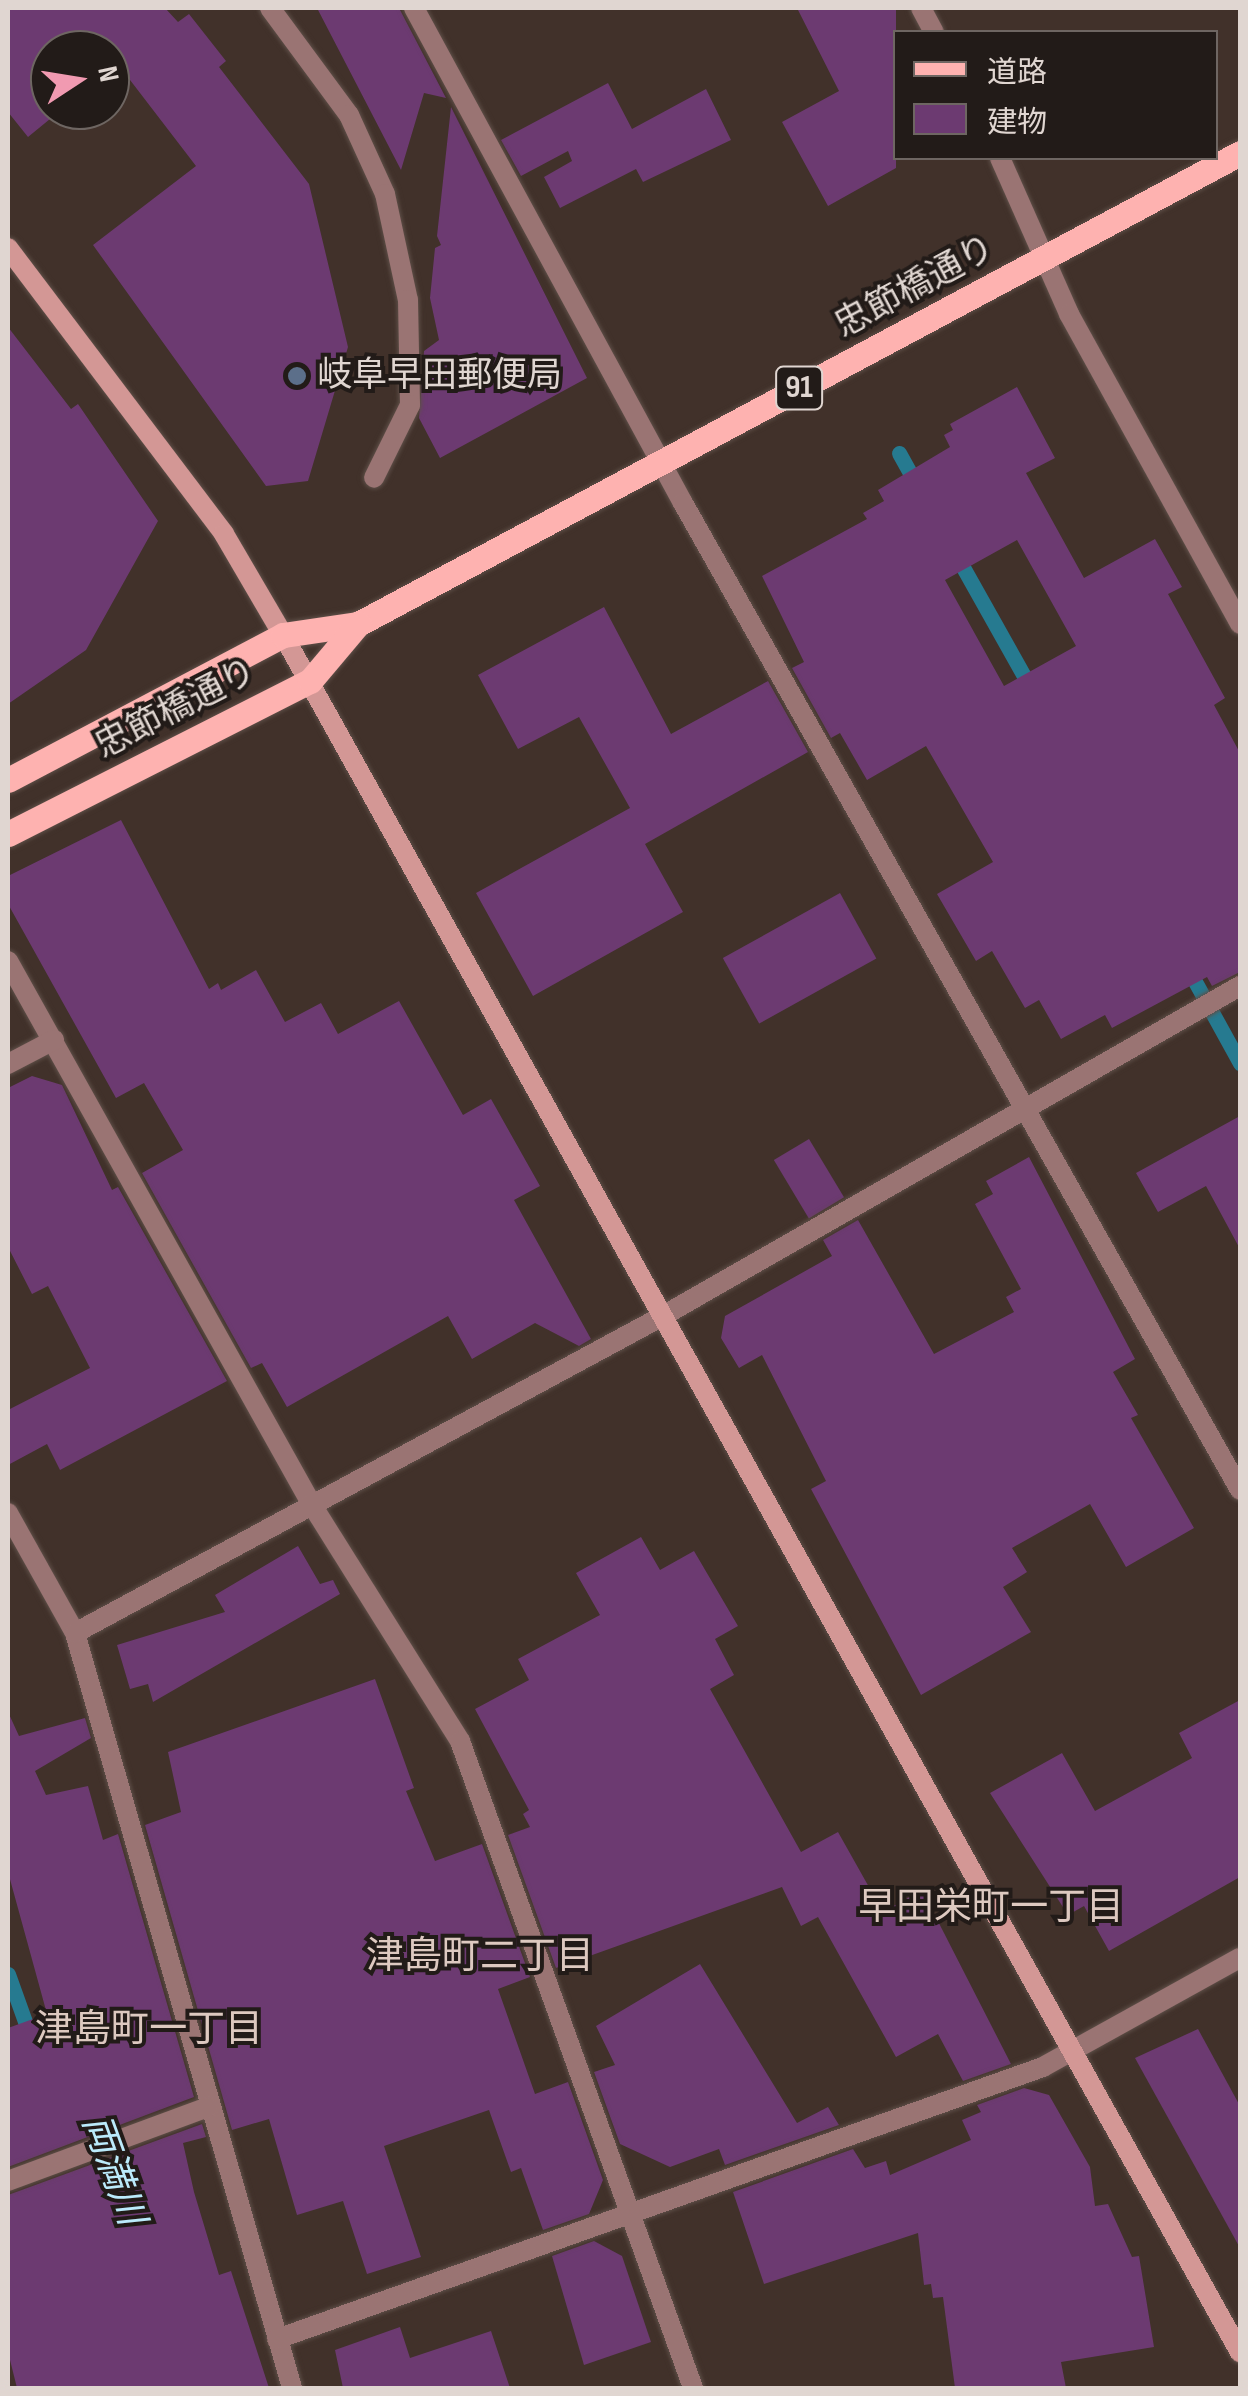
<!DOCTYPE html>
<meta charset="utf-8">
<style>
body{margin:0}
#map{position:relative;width:1248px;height:2396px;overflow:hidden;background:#41312a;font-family:"Sofia Sans Condensed","Noto Sans JP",sans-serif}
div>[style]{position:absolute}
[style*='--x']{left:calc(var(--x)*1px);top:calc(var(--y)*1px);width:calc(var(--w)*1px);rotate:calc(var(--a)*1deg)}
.stream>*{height:15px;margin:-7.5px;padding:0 7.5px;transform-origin:7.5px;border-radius:7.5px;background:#267a90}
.building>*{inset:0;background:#6c3a71;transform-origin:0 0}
.roads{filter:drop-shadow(0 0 2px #5e4f48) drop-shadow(0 0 2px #5e4f48)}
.lane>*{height:20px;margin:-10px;padding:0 10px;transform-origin:10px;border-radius:10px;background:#9a7473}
.street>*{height:20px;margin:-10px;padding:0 10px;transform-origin:10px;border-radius:10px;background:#9a7473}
.secondary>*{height:20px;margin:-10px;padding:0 10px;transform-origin:10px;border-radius:10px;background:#d39795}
.primary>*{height:25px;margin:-12.5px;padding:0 12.5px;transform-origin:12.5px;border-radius:12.5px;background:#feb2b0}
.dots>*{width:28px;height:28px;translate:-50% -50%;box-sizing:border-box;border:5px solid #221b18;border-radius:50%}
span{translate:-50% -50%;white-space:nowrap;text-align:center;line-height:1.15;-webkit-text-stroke:8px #221b18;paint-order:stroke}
.shield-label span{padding:2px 8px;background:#221b18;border:2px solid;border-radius:8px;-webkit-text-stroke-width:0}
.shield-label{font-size:32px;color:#e0d6d1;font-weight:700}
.street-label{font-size:35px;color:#e0d6d1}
.poi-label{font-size:35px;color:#e0d6d1}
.left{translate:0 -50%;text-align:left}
.neighbourhood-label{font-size:38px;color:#ddc9c0}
.water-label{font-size:38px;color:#bbebfb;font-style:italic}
.frame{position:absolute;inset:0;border:10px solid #e0d6d1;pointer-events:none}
.legend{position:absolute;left:893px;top:30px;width:325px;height:130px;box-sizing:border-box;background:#221b18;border:2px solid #6e6662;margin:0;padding:12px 18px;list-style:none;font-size:30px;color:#e0d6d1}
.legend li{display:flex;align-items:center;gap:20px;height:50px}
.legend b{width:50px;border:2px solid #6e6662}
.north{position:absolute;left:30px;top:30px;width:100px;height:100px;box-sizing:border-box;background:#221b18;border:2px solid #6e6662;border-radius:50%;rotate:78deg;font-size:28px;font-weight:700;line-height:40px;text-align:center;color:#e0d6d1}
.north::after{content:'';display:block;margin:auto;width:35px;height:45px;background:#f19ab1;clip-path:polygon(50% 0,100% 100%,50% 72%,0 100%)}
</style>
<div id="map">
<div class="stream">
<i style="--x:899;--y:453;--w:41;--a:60.9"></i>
<i style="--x:955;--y:553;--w:157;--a:60.7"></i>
<i style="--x:1187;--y:967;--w:110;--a:61.1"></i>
<i style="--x:8;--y:1974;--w:71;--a:70.3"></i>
</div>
<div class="building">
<i style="clip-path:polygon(8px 8px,165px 8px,178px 22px,189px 14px,226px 61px,219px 67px,309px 184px,348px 347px,308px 481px,266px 486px,93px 245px,196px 166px,117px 63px,110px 69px,110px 50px,50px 50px,50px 110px,61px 110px,28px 137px,8px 112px)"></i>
<i style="clip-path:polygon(317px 8px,399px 8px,446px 98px,424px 93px,401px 170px)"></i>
<i style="clip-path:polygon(797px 8px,896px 8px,896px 168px,828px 206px,782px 122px,839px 91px)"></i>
<i style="clip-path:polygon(608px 83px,632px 129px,706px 89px,731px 140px,643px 182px,636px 169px,560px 208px,544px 177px,572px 161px,568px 151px,521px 176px,501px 140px)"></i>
<i style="clip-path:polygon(451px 107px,587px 378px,440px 458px,419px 418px,424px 351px,439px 340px,430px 298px,435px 248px,441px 245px,437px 236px)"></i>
<i style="clip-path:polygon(8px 327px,71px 409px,78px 404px,158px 521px,86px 650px,8px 704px)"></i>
<i style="clip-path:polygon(evenodd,1017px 387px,1055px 458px,1026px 473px,1084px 578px,1155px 539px,1182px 587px,1168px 594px,1225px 698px,1214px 705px,1240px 753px,1240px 972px,1212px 986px,1207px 977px,1112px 1028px,1105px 1015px,1061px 1039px,1039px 1000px,1025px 1008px,992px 951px,976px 961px,937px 894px,993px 862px,926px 746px,867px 780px,840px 733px,831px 738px,792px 668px,804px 662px,762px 576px,867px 519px,863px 513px,884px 501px,878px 490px,950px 447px,944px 435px,953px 430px,950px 424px,1017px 387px,1017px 540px,1076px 646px,1004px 686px,945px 580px,1017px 540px)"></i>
<i style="clip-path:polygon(604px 607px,671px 734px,768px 681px,808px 752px,645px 844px,683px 912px,533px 996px,476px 893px,630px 808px,579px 717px,518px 749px,478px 675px)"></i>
<i style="clip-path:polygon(121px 820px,209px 989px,218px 983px,221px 990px,256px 970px,285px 1022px,321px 1003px,338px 1034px,399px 1001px,463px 1115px,491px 1099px,540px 1186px,514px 1200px,591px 1339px,579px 1346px,535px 1323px,472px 1359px,448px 1316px,287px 1407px,262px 1363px,251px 1368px,142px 1173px,183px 1150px,144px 1083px,116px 1098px,8px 904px,8px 876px)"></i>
<i style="left:840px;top:893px;width:75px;height:134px;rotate:61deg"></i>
<i style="clip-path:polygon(32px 1076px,62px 1085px,112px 1190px,118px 1187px,227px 1381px,60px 1470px,47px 1444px,8px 1465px,8px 1410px,90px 1368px,48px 1286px,32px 1294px,8px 1247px,8px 1088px)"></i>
<i style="clip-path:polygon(1240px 1116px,1240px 1249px,1206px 1186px,1158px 1212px,1136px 1173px)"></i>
<i style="left:809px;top:1139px;width:68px;height:41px;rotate:59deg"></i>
<i style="clip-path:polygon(1029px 1157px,1135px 1359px,1113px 1372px,1138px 1415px,1131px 1418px,1194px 1528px,1126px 1567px,1090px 1504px,1012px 1548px,1027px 1572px,1003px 1587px,1031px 1632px,921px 1695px,811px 1489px,826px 1481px,762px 1355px,739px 1368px,721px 1338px,725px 1316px,832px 1256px,823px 1240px,858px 1220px,934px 1354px,1014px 1312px,1006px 1297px,1021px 1289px,975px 1204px,993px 1194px,986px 1181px)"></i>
<i style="clip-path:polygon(641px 1537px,660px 1570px,694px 1551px,738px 1626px,715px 1639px,734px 1675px,710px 1689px,801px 1852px,838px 1832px,883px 1912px,922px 1890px,1011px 2064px,963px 2081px,938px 2034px,896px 2057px,818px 1917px,801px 1926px,782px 1887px,556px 1968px,508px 1835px,530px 1827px,523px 1814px,529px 1810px,475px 1709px,529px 1680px,518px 1659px,600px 1615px,576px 1573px)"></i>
<i style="clip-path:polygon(298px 1546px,320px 1584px,333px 1580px,340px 1594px,153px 1702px,148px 1684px,130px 1689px,117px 1645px,225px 1612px,215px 1595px)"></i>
<i style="clip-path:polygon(375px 1679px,414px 1788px,406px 1791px,435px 1861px,482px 1844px,530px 1977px,498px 1989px,535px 2094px,568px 2082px,603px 2180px,589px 2214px,543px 2230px,521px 2168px,511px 2172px,489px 2110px,384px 2146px,421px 2257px,367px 2274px,343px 2201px,297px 2215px,269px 2119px,232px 2130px,145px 1825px,181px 1812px,168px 1752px)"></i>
<i style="clip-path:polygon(1240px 1700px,1240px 1877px,1109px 1951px,1084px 1906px,1068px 1915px,990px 1793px,1062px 1753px,1095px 1811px,1192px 1758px,1179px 1733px)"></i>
<i style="clip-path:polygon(8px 1712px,19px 1736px,85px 1718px,91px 1738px,35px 1771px,46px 1795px,88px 1786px,103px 1840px,118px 1834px,194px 2097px,8px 2167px,8px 2028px,47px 2014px,8px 1872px)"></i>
<i style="clip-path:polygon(700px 1964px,797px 2123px,828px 2107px,839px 2125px,725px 2165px,719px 2149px,670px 2167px,620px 2144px,594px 2072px,615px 2065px,596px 2026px)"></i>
<i style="clip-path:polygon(1198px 2029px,1240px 2106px,1240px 2248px,1135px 2058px)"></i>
<i style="clip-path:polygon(1024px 2088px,1049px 2095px,1090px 2167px,1095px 2206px,1108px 2204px,1132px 2257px,1139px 2256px,1154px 2347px,1061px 2362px,1066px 2388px,955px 2388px,943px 2297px,933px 2298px,931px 2284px,924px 2285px,918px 2233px,764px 2284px,733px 2192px,853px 2149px,865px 2168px,886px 2161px,890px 2175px,971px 2140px,962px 2120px,981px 2112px,977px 2105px)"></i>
<i style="clip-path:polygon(202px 2124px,206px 2137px,183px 2143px,194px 2192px,219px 2275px,231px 2271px,269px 2388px,17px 2388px,8px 2352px,8px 2195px)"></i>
<i style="clip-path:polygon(594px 2241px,622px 2256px,651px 2342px,584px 2365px,552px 2256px)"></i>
<i style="clip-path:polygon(400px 2327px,410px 2358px,491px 2331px,510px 2388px,343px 2388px,335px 2350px)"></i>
</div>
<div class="roads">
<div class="lane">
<i style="--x:270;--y:8;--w:133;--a:53.6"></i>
<i style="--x:349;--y:115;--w:87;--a:65.5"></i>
<i style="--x:385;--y:194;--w:108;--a:77.8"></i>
<i style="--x:408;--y:300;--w:105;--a:88.9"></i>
<i style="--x:410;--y:405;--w:81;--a:116.3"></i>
</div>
<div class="street">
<i style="--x:414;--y:8;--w:563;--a:61.48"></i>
<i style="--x:683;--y:503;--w:1133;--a:60.56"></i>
<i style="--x:921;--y:8;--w:27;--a:62"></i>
<i style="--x:1000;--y:158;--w:171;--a:66.1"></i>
<i style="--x:1069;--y:314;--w:354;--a:61.1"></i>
<i style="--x:8;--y:961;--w:623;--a:60.8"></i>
<i style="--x:312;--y:1505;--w:279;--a:57.9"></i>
<i style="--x:460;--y:1741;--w:688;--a:70.19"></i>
<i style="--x:8;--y:1064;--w:52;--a:-27.6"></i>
<i style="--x:8;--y:1513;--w:137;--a:60.8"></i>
<i style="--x:75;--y:1633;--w:786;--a:73.96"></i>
<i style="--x:75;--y:1633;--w:666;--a:-28.34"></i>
<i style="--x:661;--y:1317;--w:667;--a:-29.76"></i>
<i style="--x:8;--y:2181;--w:213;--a:-20.3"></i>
<i style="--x:277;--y:2339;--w:813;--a:-19.55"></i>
<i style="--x:1043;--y:2067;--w:225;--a:-29"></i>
</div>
<div class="secondary">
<i style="--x:8;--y:248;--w:358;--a:52.9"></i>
<i style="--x:224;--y:534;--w:117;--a:59.7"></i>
<i style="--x:283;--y:635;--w:1966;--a:60.87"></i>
</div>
<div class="primary">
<i style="--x:8;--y:780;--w:311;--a:-27.8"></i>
<i style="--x:283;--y:635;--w:76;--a:-8.3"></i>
<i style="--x:358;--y:624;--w:1000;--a:-28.1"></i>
<i style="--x:8;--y:834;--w:339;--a:-26.9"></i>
<i style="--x:310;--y:681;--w:75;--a:-49.9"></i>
</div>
</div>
<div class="dots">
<i style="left:297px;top:376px;background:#5c6f8a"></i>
</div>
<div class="shield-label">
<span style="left:799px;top:388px">91</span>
</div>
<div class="street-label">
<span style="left:915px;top:287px;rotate:-28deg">忠節橋通り</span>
<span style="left:176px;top:709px;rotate:-27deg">忠節橋通り</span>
</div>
<div class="poi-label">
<span class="left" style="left:317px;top:376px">岐阜早田郵便局</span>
</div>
<div class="neighbourhood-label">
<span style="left:991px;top:1908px">早田栄町一丁目</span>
<span style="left:480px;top:1957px">津島町二丁目</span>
<span style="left:149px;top:2030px">津島町一丁目</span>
</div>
<div class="water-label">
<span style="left:113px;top:2170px;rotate:70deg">両満川</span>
</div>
<div class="frame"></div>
<ul class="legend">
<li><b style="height:12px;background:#feb2b0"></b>道路</li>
<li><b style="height:28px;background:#6c3a71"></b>建物</li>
</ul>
<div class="north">N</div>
</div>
